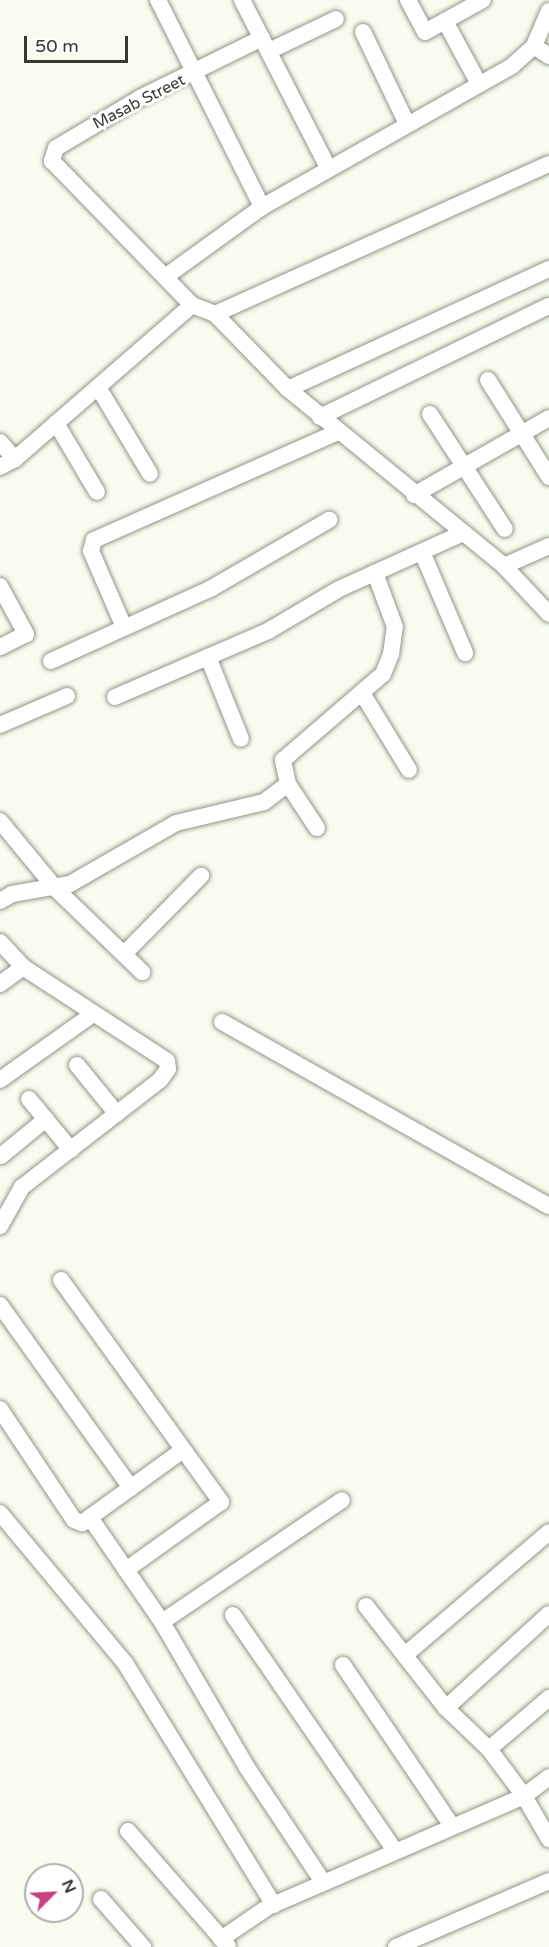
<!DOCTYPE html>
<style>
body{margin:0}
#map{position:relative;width:549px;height:1947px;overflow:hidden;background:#f7fcef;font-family:"Varela Round",sans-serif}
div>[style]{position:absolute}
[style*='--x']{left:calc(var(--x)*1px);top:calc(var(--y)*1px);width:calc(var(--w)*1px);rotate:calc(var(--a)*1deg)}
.roads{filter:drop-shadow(0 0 2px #919589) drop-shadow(0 0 2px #919589)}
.street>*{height:16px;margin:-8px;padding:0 8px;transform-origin:8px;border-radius:8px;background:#fff}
span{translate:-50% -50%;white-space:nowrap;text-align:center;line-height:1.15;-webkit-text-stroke:6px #fff;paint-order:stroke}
.street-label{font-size:16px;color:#363833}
.north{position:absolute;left:24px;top:1863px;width:60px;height:60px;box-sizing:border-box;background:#fff;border:2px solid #afafad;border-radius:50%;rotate:66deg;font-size:16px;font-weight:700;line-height:24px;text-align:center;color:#363833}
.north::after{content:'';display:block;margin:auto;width:21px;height:27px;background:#c64082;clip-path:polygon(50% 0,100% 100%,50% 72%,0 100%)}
.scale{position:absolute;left:24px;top:36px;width:104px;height:27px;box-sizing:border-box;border:3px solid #363833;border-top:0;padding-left:8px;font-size:18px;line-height:21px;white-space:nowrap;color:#363833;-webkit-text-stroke:4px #fff;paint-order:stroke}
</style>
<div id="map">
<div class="roads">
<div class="street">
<i style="--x:158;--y:0;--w:232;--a:63.3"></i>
<i style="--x:242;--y:0;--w:190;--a:62.8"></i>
<i style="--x:408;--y:0;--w:36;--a:62"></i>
<i style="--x:425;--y:32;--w:66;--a:-28.9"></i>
<i style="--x:445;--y:21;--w:72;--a:61.6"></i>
<i style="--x:363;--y:32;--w:102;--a:64.4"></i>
<i style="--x:262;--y:38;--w:136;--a:153.8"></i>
<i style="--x:140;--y:98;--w:98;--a:149.2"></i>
<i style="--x:56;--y:148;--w:14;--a:107"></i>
<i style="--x:52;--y:161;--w:201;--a:45.8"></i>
<i style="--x:192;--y:305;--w:25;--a:21"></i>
<i style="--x:215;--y:314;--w:105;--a:45.8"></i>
<i style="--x:288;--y:389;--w:279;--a:39.3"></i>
<i style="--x:504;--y:566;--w:66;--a:46.8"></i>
<i style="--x:534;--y:46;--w:18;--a:34"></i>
<i style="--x:269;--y:51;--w:74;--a:-25.5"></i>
<i style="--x:165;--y:277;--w:120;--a:-35.8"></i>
<i style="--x:262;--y:207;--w:287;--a:-29.4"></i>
<i style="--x:512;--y:66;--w:30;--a:-42"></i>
<i style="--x:534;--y:46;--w:38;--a:-67"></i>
<i style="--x:215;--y:314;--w:366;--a:-24.2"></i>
<i style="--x:488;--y:380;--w:115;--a:57.8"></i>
<i style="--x:98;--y:387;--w:101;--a:59.1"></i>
<i style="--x:288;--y:389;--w:287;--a:-24.7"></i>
<i style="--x:430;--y:414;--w:137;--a:56.9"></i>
<i style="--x:320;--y:417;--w:254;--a:-25.9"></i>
<i style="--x:56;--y:423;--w:80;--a:59.3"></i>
<i style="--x:0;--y:442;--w:23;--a:49"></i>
<i style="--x:0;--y:467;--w:17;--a:-28"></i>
<i style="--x:15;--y:459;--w:235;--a:-41"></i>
<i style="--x:414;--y:495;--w:155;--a:-29.7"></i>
<i style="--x:422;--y:552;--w:110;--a:66.9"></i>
<i style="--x:504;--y:566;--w:49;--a:-24"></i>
<i style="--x:0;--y:586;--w:55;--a:61.6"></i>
<i style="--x:26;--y:634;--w:29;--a:153"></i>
<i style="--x:124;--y:627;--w:83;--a:-113.5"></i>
<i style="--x:91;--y:551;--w:11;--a:-75"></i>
<i style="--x:94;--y:540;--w:267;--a:-23.9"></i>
<i style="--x:208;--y:657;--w:88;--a:68.1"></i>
<i style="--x:51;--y:661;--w:175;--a:-24.4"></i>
<i style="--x:210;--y:589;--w:138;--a:-30.1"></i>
<i style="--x:362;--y:693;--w:90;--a:58.6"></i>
<i style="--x:115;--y:697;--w:167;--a:-23.3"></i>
<i style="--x:268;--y:631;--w:82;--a:-30.6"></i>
<i style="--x:339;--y:589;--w:134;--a:-24.3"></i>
<i style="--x:0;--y:725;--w:73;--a:-23.4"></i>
<i style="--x:0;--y:821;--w:88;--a:50.5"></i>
<i style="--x:56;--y:889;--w:120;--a:44"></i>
<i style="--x:317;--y:828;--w:53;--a:-123.4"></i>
<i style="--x:288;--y:784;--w:25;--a:-102"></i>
<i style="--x:283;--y:760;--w:132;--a:-40.7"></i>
<i style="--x:383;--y:674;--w:22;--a:-68"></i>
<i style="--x:391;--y:654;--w:27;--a:-82"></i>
<i style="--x:395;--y:627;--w:58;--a:-110.3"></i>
<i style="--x:0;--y:901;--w:14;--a:-30"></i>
<i style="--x:12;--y:894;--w:59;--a:-9.8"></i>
<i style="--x:70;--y:884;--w:122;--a:-29.9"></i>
<i style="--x:176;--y:823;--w:90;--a:-13.4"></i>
<i style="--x:264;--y:802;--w:30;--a:-37"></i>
<i style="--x:0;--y:942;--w:34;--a:47"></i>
<i style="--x:23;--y:967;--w:172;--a:33.1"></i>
<i style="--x:167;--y:1061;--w:8;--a:83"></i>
<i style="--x:168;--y:1069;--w:14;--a:126"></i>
<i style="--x:160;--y:1080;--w:175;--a:142.2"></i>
<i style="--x:22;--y:1187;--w:45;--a:119.4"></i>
<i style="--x:124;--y:954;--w:110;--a:-45.4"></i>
<i style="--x:0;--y:984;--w:29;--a:-36"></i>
<i style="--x:222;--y:1022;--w:375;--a:29.4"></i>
<i style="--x:77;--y:1065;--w:63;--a:50.8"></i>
<i style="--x:0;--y:1080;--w:114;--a:-35.4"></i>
<i style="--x:29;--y:1099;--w:66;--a:50.5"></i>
<i style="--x:1;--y:1156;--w:58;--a:-39.4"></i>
<i style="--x:61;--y:1280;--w:274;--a:54.2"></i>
<i style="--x:221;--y:1502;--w:117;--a:144.4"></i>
<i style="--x:0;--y:1305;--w:225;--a:54.4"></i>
<i style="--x:0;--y:1409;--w:133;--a:56.3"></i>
<i style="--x:74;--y:1520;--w:9;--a:21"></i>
<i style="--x:82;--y:1523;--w:125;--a:-35.9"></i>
<i style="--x:0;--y:1513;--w:195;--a:50.2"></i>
<i style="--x:125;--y:1663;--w:284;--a:58.4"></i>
<i style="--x:91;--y:1519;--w:125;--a:55.4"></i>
<i style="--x:162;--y:1622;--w:167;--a:59.7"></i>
<i style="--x:246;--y:1766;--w:139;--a:56.4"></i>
<i style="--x:366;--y:1606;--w:130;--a:51.9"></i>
<i style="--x:446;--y:1708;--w:59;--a:43.6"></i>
<i style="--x:489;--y:1749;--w:59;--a:53.3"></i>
<i style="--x:524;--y:1796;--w:50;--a:59.8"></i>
<i style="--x:233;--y:1615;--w:286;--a:55.5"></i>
<i style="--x:162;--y:1622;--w:217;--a:-34.1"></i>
<i style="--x:405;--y:1655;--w:189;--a:-40.5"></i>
<i style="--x:343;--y:1665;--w:194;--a:55.9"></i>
<i style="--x:446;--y:1708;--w:139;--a:-42.4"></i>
<i style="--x:489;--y:1749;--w:79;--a:-40.4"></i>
<i style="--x:128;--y:1831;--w:152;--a:49"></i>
<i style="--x:101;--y:1899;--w:64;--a:48.8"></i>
<i style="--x:221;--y:1939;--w:57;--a:-34.2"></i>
<i style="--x:268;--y:1907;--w:279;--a:-23.4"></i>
<i style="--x:524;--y:1796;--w:31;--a:-37"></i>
<i style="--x:396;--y:1947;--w:167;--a:-23.3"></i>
</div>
</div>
<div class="street-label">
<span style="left:139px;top:102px;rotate:-27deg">Masab Street</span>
</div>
<div class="north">N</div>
<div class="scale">50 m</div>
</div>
